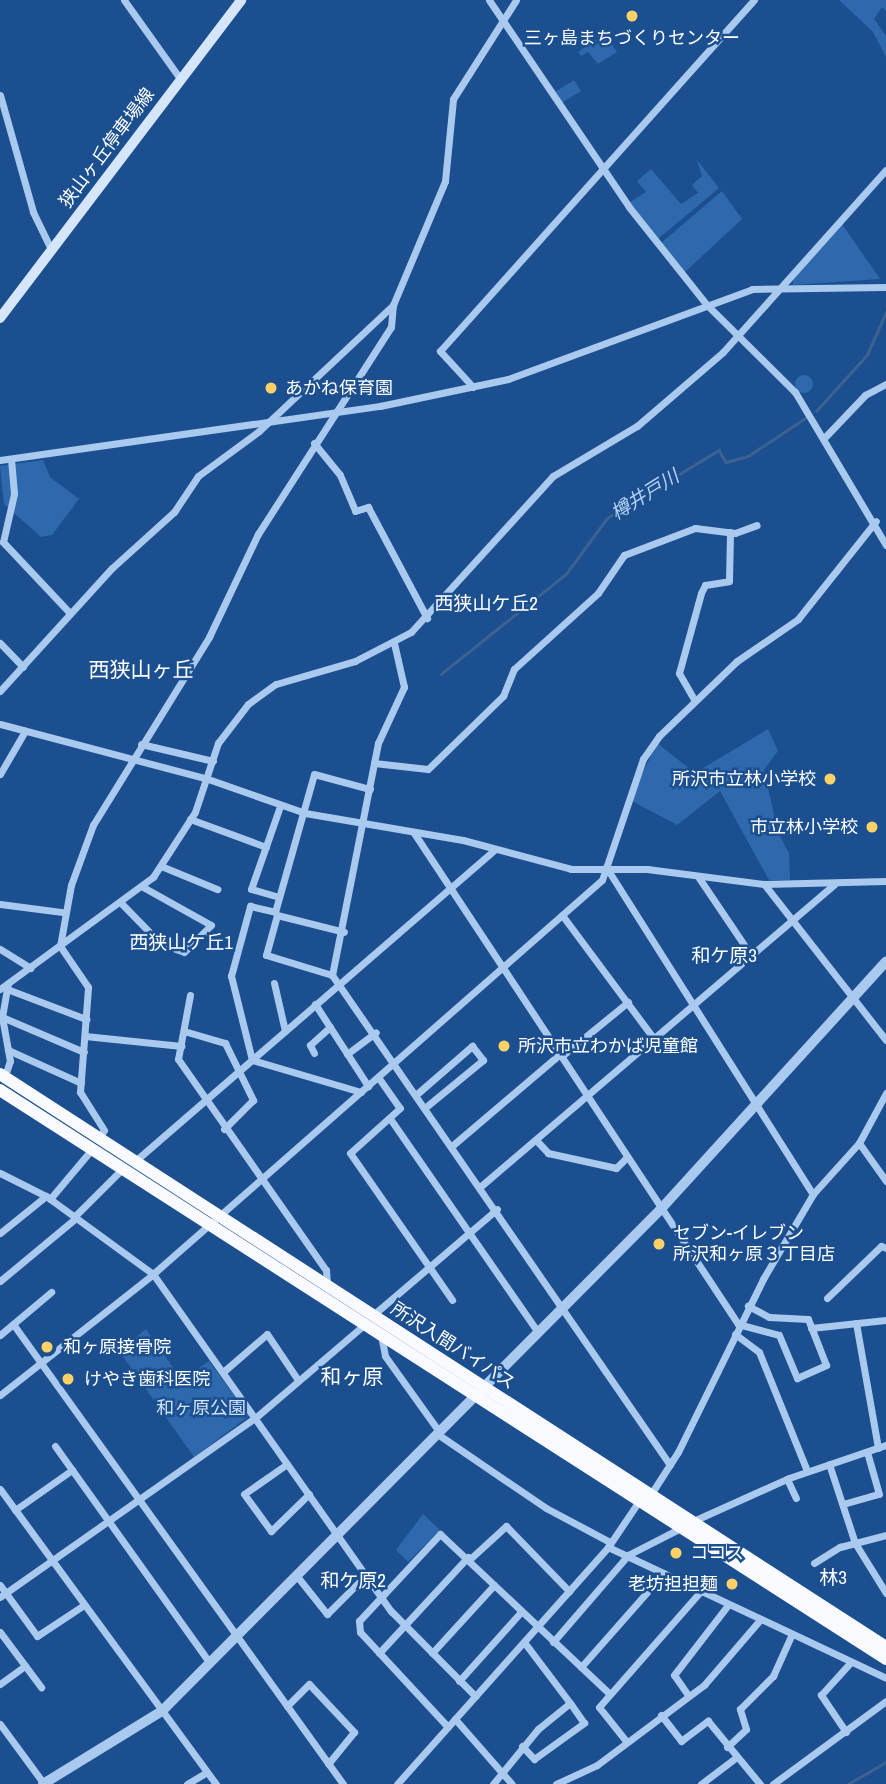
<!DOCTYPE html>
<meta charset="utf-8">
<style>
body{margin:0}
#map{position:relative;width:886px;height:1784px;overflow:hidden;background:#1b4f8f;font-family:"Archivo Narrow","Noto Sans JP",sans-serif}
div>[style]{position:absolute}
[style*='--x']{left:calc(var(--x)*1px);top:calc(var(--y)*1px);width:calc(var(--w)*1px);rotate:calc(var(--a)*1deg)}
.green>*{inset:0;background:#2e69ad;transform-origin:0 0}
.round{border-radius:50%}
.stream>*{height:2.5px;margin:-1.25px;padding:0 1.25px;transform-origin:1.25px;border-radius:1.25px;background:#3c6290}
.minor>*{height:7px;margin:-3.5px;padding:0 3.5px;transform-origin:3.5px;border-radius:3.5px;background:#a9c9ee}
.tertiary>*{height:10px;margin:-5px;padding:0 5px;transform-origin:5px;border-radius:5px;background:#a9c9ee}
.secondary>*{height:10px;margin:-5px;padding:0 5px;transform-origin:5px;border-radius:5px;background:#d6e6fa}
.trunk>*{height:12px;margin:-6px;padding:0 6px;transform-origin:6px;border-radius:6px;background:#f8faff}
.dots>*{width:19px;height:19px;translate:-50% -50%;box-sizing:border-box;border:4px solid #1b4f8f;border-radius:50%}
span{translate:-50% -50%;white-space:nowrap;text-align:center;line-height:1.15;-webkit-text-stroke:5px #1b4f8f;paint-order:stroke}
.poi-label{font-size:18px;color:#fff}
.left{translate:0 -50%;text-align:left}
.right{translate:-100% -50%;text-align:right}
.street-label{font-size:18px;color:#fff}
.park-label{font-size:18px;color:#cfe3fa}
.water-label{font-size:19px;color:#b5d3f5;font-style:italic}
.neighbourhood-label{font-size:19px;color:#fff}
.quarter-label{font-size:21px;color:#fff}
</style>
<div id="map">
<div class="green">
<i style="clip-path:polygon(839px 0,886px 0,886px 11px,882px 7px,874px 19px,886px 36px,886px 57px,873px 32px)"></i>
<i style="clip-path:polygon(605px 34px,617px 52px,598px 64px,588px 52px,581px 56px,578px 52px)"></i>
<i style="left:574px;top:80px;width:13px;height:22px;rotate:58deg"></i>
<i style="clip-path:polygon(697px 160px,719px 188px,658px 239px,630px 202px,646px 192px,637px 181px,651px 169px,681px 204px,698px 193px,692px 185px,702px 176px)"></i>
<i style="clip-path:polygon(722px 191px,742px 219px,684px 273px,661px 243px)"></i>
<i style="clip-path:polygon(840px 221px,880px 279px,793px 285px,793px 279px)"></i>
<i class="round" style="left:795px;top:375px;width:18px;height:18px"></i>
<i style="clip-path:polygon(43px 460px,50px 477px,79px 499px,52px 535px,41px 537px,4px 504px,0 466px)"></i>
<i style="clip-path:polygon(768px 729px,778px 751px,764px 770px,778px 833px,789px 853px,790px 880px,769px 880px,720px 791px,677px 825px,630px 800px,657px 743px,695px 773px)"></i>
<i style="clip-path:polygon(146px 1329px,182px 1380px,209px 1361px,249px 1416px,194px 1457px,119px 1351px)"></i>
<i style="clip-path:polygon(423px 1514px,440px 1530px,408px 1562px,396px 1550px)"></i>
</div>
<div class="stream">
<i style="--x:816;--y:411;--w:76;--a:-47.7"></i>
<i style="--x:867;--y:355;--w:47;--a:-66.2"></i>
<i style="--x:441;--y:674;--w:160;--a:-38.7"></i>
<i style="--x:566;--y:574;--w:69;--a:-53.8"></i>
<i style="--x:607;--y:518;--w:131;--a:-31.3"></i>
<i style="--x:719;--y:450;--w:14;--a:60"></i>
<i style="--x:726;--y:462;--w:23;--a:-15"></i>
<i style="--x:748;--y:456;--w:71;--a:-33.5"></i>
<i style="--x:848;--y:1784;--w:44;--a:-30.1"></i>
</div>
<div class="minor">
<i style="--x:124;--y:0;--w:98;--a:54.5"></i>
<i style="--x:489;--y:0;--w:250;--a:55.9"></i>
<i style="--x:629;--y:207;--w:125;--a:51.5"></i>
<i style="--x:707;--y:305;--w:124;--a:44.7"></i>
<i style="--x:795;--y:392;--w:178;--a:59.3"></i>
<i style="--x:0;--y:95;--w:122;--a:74.2"></i>
<i style="--x:33;--y:212;--w:41;--a:64.1"></i>
<i style="--x:473;--y:387;--w:49;--a:-132.5"></i>
<i style="--x:440;--y:351;--w:471;--a:-48.2"></i>
<i style="--x:826;--y:436;--w:57;--a:-46.4"></i>
<i style="--x:865;--y:395;--w:24;--a:-28"></i>
<i style="--x:314;--y:443;--w:41;--a:50.9"></i>
<i style="--x:340;--y:475;--w:39;--a:67"></i>
<i style="--x:355;--y:511;--w:14;--a:-17"></i>
<i style="--x:368;--y:507;--w:126;--a:62"></i>
<i style="--x:11;--y:459;--w:35;--a:85"></i>
<i style="--x:14;--y:494;--w:49;--a:102.9"></i>
<i style="--x:3;--y:542;--w:98;--a:46.7"></i>
<i style="--x:0;--y:460;--w:384;--a:-8.1"></i>
<i style="--x:380;--y:406;--w:131;--a:-11.9"></i>
<i style="--x:508;--y:379;--w:260;--a:-20.2"></i>
<i style="--x:752;--y:289;--w:134;--a:-0.9"></i>
<i style="--x:0;--y:643;--w:33;--a:46"></i>
<i style="--x:394;--y:643;--w:45;--a:77.2"></i>
<i style="--x:404;--y:687;--w:62;--a:114.9"></i>
<i style="--x:378;--y:743;--w:237;--a:101.2"></i>
<i style="--x:332;--y:975;--w:595;--a:55.4"></i>
<i style="--x:0;--y:691;--w:166;--a:-47.7"></i>
<i style="--x:112;--y:568;--w:84;--a:-42.1"></i>
<i style="--x:174;--y:512;--w:43;--a:-56.3"></i>
<i style="--x:198;--y:476;--w:76;--a:-36.4"></i>
<i style="--x:259;--y:431;--w:184;--a:-43.2"></i>
<i style="--x:695;--y:701;--w:32;--a:-120"></i>
<i style="--x:679;--y:673;--w:83;--a:-74.6"></i>
<i style="--x:701;--y:593;--w:9;--a:-63"></i>
<i style="--x:705;--y:585;--w:24;--a:-9"></i>
<i style="--x:729;--y:581;--w:49;--a:-88.8"></i>
<i style="--x:0;--y:724;--w:215;--a:14.8"></i>
<i style="--x:208;--y:779;--w:103;--a:19.3"></i>
<i style="--x:305;--y:813;--w:160;--a:9.7"></i>
<i style="--x:463;--y:840;--w:112;--a:15"></i>
<i style="--x:571;--y:869;--w:76;--a:0"></i>
<i style="--x:647;--y:869;--w:118;--a:7.3"></i>
<i style="--x:764;--y:884;--w:122;--a:-1.4"></i>
<i style="--x:141;--y:744;--w:74;--a:13.3"></i>
<i style="--x:374;--y:763;--w:54;--a:6.3"></i>
<i style="--x:428;--y:769;--w:105;--a:-44.2"></i>
<i style="--x:503;--y:696;--w:29;--a:-68"></i>
<i style="--x:514;--y:669;--w:113;--a:-42.1"></i>
<i style="--x:598;--y:593;--w:46;--a:-55.6"></i>
<i style="--x:624;--y:555;--w:76;--a:-20.8"></i>
<i style="--x:695;--y:528;--w:40;--a:7.1"></i>
<i style="--x:735;--y:533;--w:23;--a:-20"></i>
<i style="--x:0;--y:774;--w:50;--a:-59.8"></i>
<i style="--x:190;--y:819;--w:81;--a:20.2"></i>
<i style="--x:414;--y:833;--w:588;--a:56.58"></i>
<i style="--x:738;--y:1324;--w:42;--a:15"></i>
<i style="--x:779;--y:1335;--w:47;--a:67.3"></i>
<i style="--x:797;--y:1378;--w:32;--a:-24"></i>
<i style="--x:826;--y:1365;--w:49;--a:-111.4"></i>
<i style="--x:808;--y:1319;--w:39;--a:-177"></i>
<i style="--x:769;--y:1317;--w:24;--a:-152"></i>
<i style="--x:161;--y:866;--w:61;--a:22.3"></i>
<i style="--x:606;--y:867;--w:387;--a:57.7"></i>
<i style="--x:699;--y:878;--w:93;--a:56"></i>
<i style="--x:764;--y:884;--w:198;--a:52"></i>
<i style="--x:279;--y:897;--w:29;--a:-164"></i>
<i style="--x:251;--y:889;--w:88;--a:-70.7"></i>
<i style="--x:0;--y:904;--w:63;--a:7.4"></i>
<i style="--x:122;--y:904;--w:56;--a:45.7"></i>
<i style="--x:161;--y:944;--w:24;--a:19"></i>
<i style="--x:184;--y:952;--w:38;--a:-45"></i>
<i style="--x:211;--y:925;--w:78;--a:-150.8"></i>
<i style="--x:562;--y:915;--w:154;--a:53.4"></i>
<i style="--x:0;--y:949;--w:36;--a:32"></i>
<i style="--x:332;--y:975;--w:69;--a:-163.1"></i>
<i style="--x:266;--y:955;--w:41;--a:-74.6"></i>
<i style="--x:277;--y:915;--w:69;--a:14.2"></i>
<i style="--x:274;--y:983;--w:49;--a:77.1"></i>
<i style="--x:0;--y:989;--w:190;--a:-36.2"></i>
<i style="--x:153;--y:877;--w:77;--a:-57.1"></i>
<i style="--x:195;--y:812;--w:73;--a:-71.6"></i>
<i style="--x:218;--y:743;--w:49;--a:-52.4"></i>
<i style="--x:248;--y:704;--w:34;--a:-36"></i>
<i style="--x:276;--y:684;--w:82;--a:-16.2"></i>
<i style="--x:355;--y:661;--w:63;--a:-27.4"></i>
<i style="--x:411;--y:632;--w:211;--a:-47.7"></i>
<i style="--x:553;--y:476;--w:98;--a:-30.8"></i>
<i style="--x:637;--y:426;--w:113;--a:-40.7"></i>
<i style="--x:723;--y:352;--w:244;--a:-48.2"></i>
<i style="--x:7;--y:989;--w:85;--a:20.8"></i>
<i style="--x:190;--y:995;--w:65;--a:100.6"></i>
<i style="--x:178;--y:1059;--w:258;--a:55"></i>
<i style="--x:326;--y:1270;--w:15;--a:86"></i>
<i style="--x:315;--y:1004;--w:98;--a:57.1"></i>
<i style="--x:2;--y:1017;--w:89;--a:23.1"></i>
<i style="--x:184;--y:1031;--w:43;--a:16.3"></i>
<i style="--x:225;--y:1043;--w:64;--a:63.8"></i>
<i style="--x:253;--y:1100;--w:41;--a:135"></i>
<i style="--x:85;--y:1036;--w:97;--a:5.9"></i>
<i style="--x:8;--y:1050;--w:80;--a:24.3"></i>
<i style="--x:314;--y:1053;--w:9;--a:-117"></i>
<i style="--x:310;--y:1045;--w:27;--a:-42"></i>
<i style="--x:347;--y:1054;--w:36;--a:-37"></i>
<i style="--x:563;--y:1055;--w:84;--a:-39.2"></i>
<i style="--x:378;--y:1077;--w:38;--a:55"></i>
<i style="--x:400;--y:1108;--w:67;--a:138"></i>
<i style="--x:350;--y:1153;--w:179;--a:55.2"></i>
<i style="--x:4;--y:1079;--w:19;--a:-72"></i>
<i style="--x:10;--y:1061;--w:45;--a:-100.3"></i>
<i style="--x:2;--y:1017;--w:34;--a:-80"></i>
<i style="--x:361;--y:1092;--w:114;--a:-163.6"></i>
<i style="--x:252;--y:1060;--w:87;--a:-104"></i>
<i style="--x:231;--y:976;--w:73;--a:-74.8"></i>
<i style="--x:250;--y:906;--w:26;--a:13"></i>
<i style="--x:275;--y:912;--w:143;--a:-74.2"></i>
<i style="--x:314;--y:774;--w:58;--a:15"></i>
<i style="--x:418;--y:1093;--w:72;--a:-41"></i>
<i style="--x:472;--y:1046;--w:18;--a:52"></i>
<i style="--x:483;--y:1060;--w:72;--a:140.6"></i>
<i style="--x:391;--y:1120;--w:257;--a:55.3"></i>
<i style="--x:99;--y:1138;--w:9;--a:-58"></i>
<i style="--x:104;--y:1130;--w:45;--a:-122.3"></i>
<i style="--x:80;--y:1092;--w:105;--a:-85.6"></i>
<i style="--x:88;--y:987;--w:50;--a:-124.3"></i>
<i style="--x:60;--y:946;--w:62;--a:-79.8"></i>
<i style="--x:71;--y:885;--w:64;--a:-69.9"></i>
<i style="--x:93;--y:825;--w:221;--a:-58.3"></i>
<i style="--x:209;--y:637;--w:114;--a:-64.6"></i>
<i style="--x:258;--y:534;--w:246;--a:-57.3"></i>
<i style="--x:391;--y:327;--w:22;--a:-85"></i>
<i style="--x:393;--y:305;--w:134;--a:-67.2"></i>
<i style="--x:445;--y:181;--w:82;--a:-84.4"></i>
<i style="--x:453;--y:99;--w:117;--a:-57.5"></i>
<i style="--x:536;--y:1140;--w:18;--a:47"></i>
<i style="--x:548;--y:1153;--w:70;--a:12.4"></i>
<i style="--x:616;--y:1168;--w:16;--a:-45"></i>
<i style="--x:859;--y:1143;--w:47;--a:54.6"></i>
<i style="--x:453;--y:1145;--w:142;--a:-40.4"></i>
<i style="--x:134;--y:1162;--w:476;--a:-40.9"></i>
<i style="--x:0;--y:1173;--w:51;--a:26.6"></i>
<i style="--x:46;--y:1196;--w:132;--a:36.1"></i>
<i style="--x:153;--y:1274;--w:413;--a:54.8"></i>
<i style="--x:391;--y:1611;--w:120;--a:45.3"></i>
<i style="--x:481;--y:1186;--w:465;--a:-40.5"></i>
<i style="--x:50;--y:1199;--w:65;--a:-50"></i>
<i style="--x:74;--y:1217;--w:68;--a:-45"></i>
<i style="--x:0;--y:1233;--w:59;--a:-38.8"></i>
<i style="--x:0;--y:1281;--w:99;--a:-39.7"></i>
<i style="--x:827;--y:1298;--w:75;--a:-43.9"></i>
<i style="--x:881;--y:1246;--w:5;--a:22"></i>
<i style="--x:373;--y:1315;--w:163;--a:-40.5"></i>
<i style="--x:856;--y:1323;--w:127;--a:80"></i>
<i style="--x:13;--y:1324;--w:566;--a:54.34"></i>
<i style="--x:811;--y:1328;--w:75;--a:-6.1"></i>
<i style="--x:735;--y:1334;--w:30;--a:37"></i>
<i style="--x:759;--y:1352;--w:128;--a:68"></i>
<i style="--x:0;--y:1335;--w:67;--a:-40.1"></i>
<i style="--x:381;--y:1335;--w:21;--a:79"></i>
<i style="--x:385;--y:1356;--w:91;--a:54.4"></i>
<i style="--x:223;--y:1372;--w:58;--a:-40.8"></i>
<i style="--x:267;--y:1334;--w:55;--a:56"></i>
<i style="--x:0;--y:1395;--w:195;--a:-38.3"></i>
<i style="--x:153;--y:1274;--w:597;--a:-41.27"></i>
<i style="--x:602;--y:880;--w:128;--a:-71.3"></i>
<i style="--x:643;--y:759;--w:28;--a:-55"></i>
<i style="--x:659;--y:736;--w:108;--a:-43.9"></i>
<i style="--x:737;--y:661;--w:74;--a:-34.5"></i>
<i style="--x:798;--y:619;--w:125;--a:-51.5"></i>
<i style="--x:436;--y:1433;--w:133;--a:34.3"></i>
<i style="--x:546;--y:1508;--w:72;--a:28"></i>
<i style="--x:55;--y:1446;--w:267;--a:54.5"></i>
<i style="--x:287;--y:1464;--w:52;--a:145.1"></i>
<i style="--x:244;--y:1494;--w:46;--a:53.9"></i>
<i style="--x:271;--y:1531;--w:53;--a:-44.2"></i>
<i style="--x:829;--y:1464;--w:83;--a:71.8"></i>
<i style="--x:855;--y:1543;--w:59;--a:58.2"></i>
<i style="--x:787;--y:1479;--w:21;--a:65"></i>
<i style="--x:0;--y:1489;--w:366;--a:53.8"></i>
<i style="--x:651;--y:1494;--w:50;--a:-57.3"></i>
<i style="--x:678;--y:1452;--w:193;--a:-63.8"></i>
<i style="--x:763;--y:1279;--w:99;--a:-59.5"></i>
<i style="--x:813;--y:1194;--w:69;--a:-48"></i>
<i style="--x:859;--y:1143;--w:57;--a:-61.6"></i>
<i style="--x:843;--y:1504;--w:37;--a:-16"></i>
<i style="--x:879;--y:1494;--w:44;--a:-105.9"></i>
<i style="--x:15;--y:1510;--w:70;--a:-35.1"></i>
<i style="--x:691;--y:1522;--w:107;--a:-24.2"></i>
<i style="--x:789;--y:1478;--w:102;--a:-18.8"></i>
<i style="--x:608;--y:1547;--w:307;--a:25.2"></i>
<i style="--x:470;--y:1559;--w:49;--a:-42.5"></i>
<i style="--x:506;--y:1526;--w:91;--a:45.9"></i>
<i style="--x:814;--y:1563;--w:31;--a:-32"></i>
<i style="--x:840;--y:1547;--w:48;--a:-14.6"></i>
<i style="--x:296;--y:1575;--w:50;--a:51.5"></i>
<i style="--x:327;--y:1614;--w:55;--a:-45"></i>
<i style="--x:0;--y:1585;--w:63;--a:54"></i>
<i style="--x:37;--y:1636;--w:56;--a:-33.4"></i>
<i style="--x:0;--y:1597;--w:312;--a:-35.1"></i>
<i style="--x:255;--y:1418;--w:143;--a:-40.5"></i>
<i style="--x:0;--y:1632;--w:69;--a:53.3"></i>
<i style="--x:553;--y:1642;--w:115;--a:-49.2"></i>
<i style="--x:628;--y:1555;--w:59;--a:-27"></i>
<i style="--x:379;--y:1653;--w:131;--a:-47.2"></i>
<i style="--x:432;--y:1653;--w:92;--a:-47.6"></i>
<i style="--x:581;--y:1667;--w:125;--a:-48.6"></i>
<i style="--x:459;--y:1681;--w:93;--a:-48.1"></i>
<i style="--x:0;--y:1684;--w:31;--a:-36"></i>
<i style="--x:688;--y:1695;--w:24;--a:-125"></i>
<i style="--x:674;--y:1675;--w:88;--a:-52.4"></i>
<i style="--x:287;--y:1706;--w:31;--a:-45"></i>
<i style="--x:309;--y:1684;--w:66;--a:46.8"></i>
<i style="--x:354;--y:1732;--w:41;--a:129.1"></i>
<i style="--x:661;--y:1715;--w:33;--a:52"></i>
<i style="--x:681;--y:1741;--w:34;--a:-37"></i>
<i style="--x:708;--y:1721;--w:82;--a:50.5"></i>
<i style="--x:455;--y:1719;--w:86;--a:48.8"></i>
<i style="--x:0;--y:1724;--w:74;--a:53.7"></i>
<i style="--x:448;--y:1727;--w:129;--a:-132.8"></i>
<i style="--x:360;--y:1632;--w:11;--a:-95"></i>
<i style="--x:359;--y:1621;--w:119;--a:-47"></i>
<i style="--x:440;--y:1534;--w:232;--a:43.3"></i>
<i style="--x:846;--y:1732;--w:45;--a:-124"></i>
<i style="--x:821;--y:1695;--w:43;--a:-47.8"></i>
<i style="--x:626;--y:1741;--w:43;--a:-128.5"></i>
<i style="--x:599;--y:1707;--w:153;--a:-48.7"></i>
<i style="--x:522;--y:1746;--w:18;--a:47"></i>
<i style="--x:534;--y:1759;--w:62;--a:-35.8"></i>
<i style="--x:584;--y:1723;--w:24;--a:-125"></i>
<i style="--x:727;--y:1747;--w:26;--a:-43"></i>
<i style="--x:746;--y:1729;--w:21;--a:-107"></i>
<i style="--x:740;--y:1709;--w:47;--a:-45"></i>
<i style="--x:773;--y:1676;--w:44;--a:-65.8"></i>
<i style="--x:187;--y:1784;--w:23;--a:-31"></i>
<i style="--x:397;--y:1784;--w:317;--a:-48.3"></i>
<i style="--x:608;--y:1547;--w:55;--a:-56"></i>
<i style="--x:493;--y:1784;--w:71;--a:-50.7"></i>
<i style="--x:538;--y:1729;--w:41;--a:-39.1"></i>
<i style="--x:570;--y:1703;--w:76;--a:-127"></i>
<i style="--x:556;--y:1784;--w:45;--a:-24.9"></i>
<i style="--x:597;--y:1765;--w:134;--a:-36.8"></i>
<i style="--x:704;--y:1685;--w:86;--a:-49.3"></i>
<i style="--x:701;--y:1784;--w:41;--a:-37.1"></i>
<i style="--x:773;--y:1784;--w:140;--a:-36.3"></i>
</div>
<div class="tertiary">
<i style="--x:43;--y:1784;--w:140;--a:-31.5"></i>
<i style="--x:162;--y:1711;--w:706;--a:-45.17"></i>
<i style="--x:660;--y:1210;--w:336;--a:-47.7"></i>
</div>
<div class="secondary">
<i style="--x:0;--y:318;--w:399;--a:-52.8"></i>
</div>
<div class="trunk">
<i style="--x:0;--y:1074;--w:1055;--a:32.89"></i>
<i style="--x:0;--y:1090;--w:1053;--a:32.71"></i>
</div>
<div class="dots">
<i style="left:632px;top:16px;background:#ffd166"></i>
<i style="left:271px;top:388px;background:#ffd166"></i>
<i style="left:830px;top:779px;background:#ffd166"></i>
<i style="left:872px;top:827px;background:#ffd166"></i>
<i style="left:504px;top:1046px;background:#ffd166"></i>
<i style="left:659px;top:1244px;background:#ffd166"></i>
<i style="left:47px;top:1347px;background:#ffd166"></i>
<i style="left:68px;top:1379px;background:#ffd166"></i>
<i style="left:676px;top:1553px;background:#ffd166"></i>
<i style="left:732px;top:1584px;background:#ffd166"></i>
</div>
<div class="poi-label">
<span style="left:632px;top:38px">三ヶ島まちづくりセンター</span>
<span class="left" style="left:285px;top:388px">あかね保育園</span>
<span class="right" style="left:816px;top:779px">所沢市立林小学校</span>
<span class="right" style="left:858px;top:827px">市立林小学校</span>
<span class="left" style="left:518px;top:1046px">所沢市立わかば児童館</span>
<span class="left" style="left:673px;top:1244px">セブン-イレブン<br>所沢和ヶ原３丁目店</span>
<span class="left" style="left:63px;top:1347px">和ヶ原接骨院</span>
<span class="left" style="left:84px;top:1379px">けやき歯科医院</span>
<span class="left" style="left:690px;top:1553px">ココス</span>
<span class="right" style="left:718px;top:1584px">老坊担担麺</span>
</div>
<div class="street-label">
<span style="left:107px;top:148px;rotate:-53deg">狭山ヶ丘停車場線</span>
<span style="left:453px;top:1346px;rotate:33deg">所沢入間バイパス</span>
</div>
<div class="park-label">
<span style="left:201px;top:1408px">和ヶ原公園</span>
</div>
<div class="water-label">
<span style="left:645px;top:495px;rotate:-32deg">樽井戸川</span>
</div>
<div class="neighbourhood-label">
<span style="left:486px;top:604px">西狭山ケ丘2</span>
<span style="left:181px;top:943px">西狭山ケ丘1</span>
<span style="left:724px;top:956px">和ケ原3</span>
<span style="left:833px;top:1578px">林3</span>
<span style="left:353px;top:1581px">和ケ原2</span>
</div>
<div class="quarter-label">
<span style="left:141px;top:670px">西狭山ヶ丘</span>
<span style="left:352px;top:1377px">和ヶ原</span>
</div>
</div>
